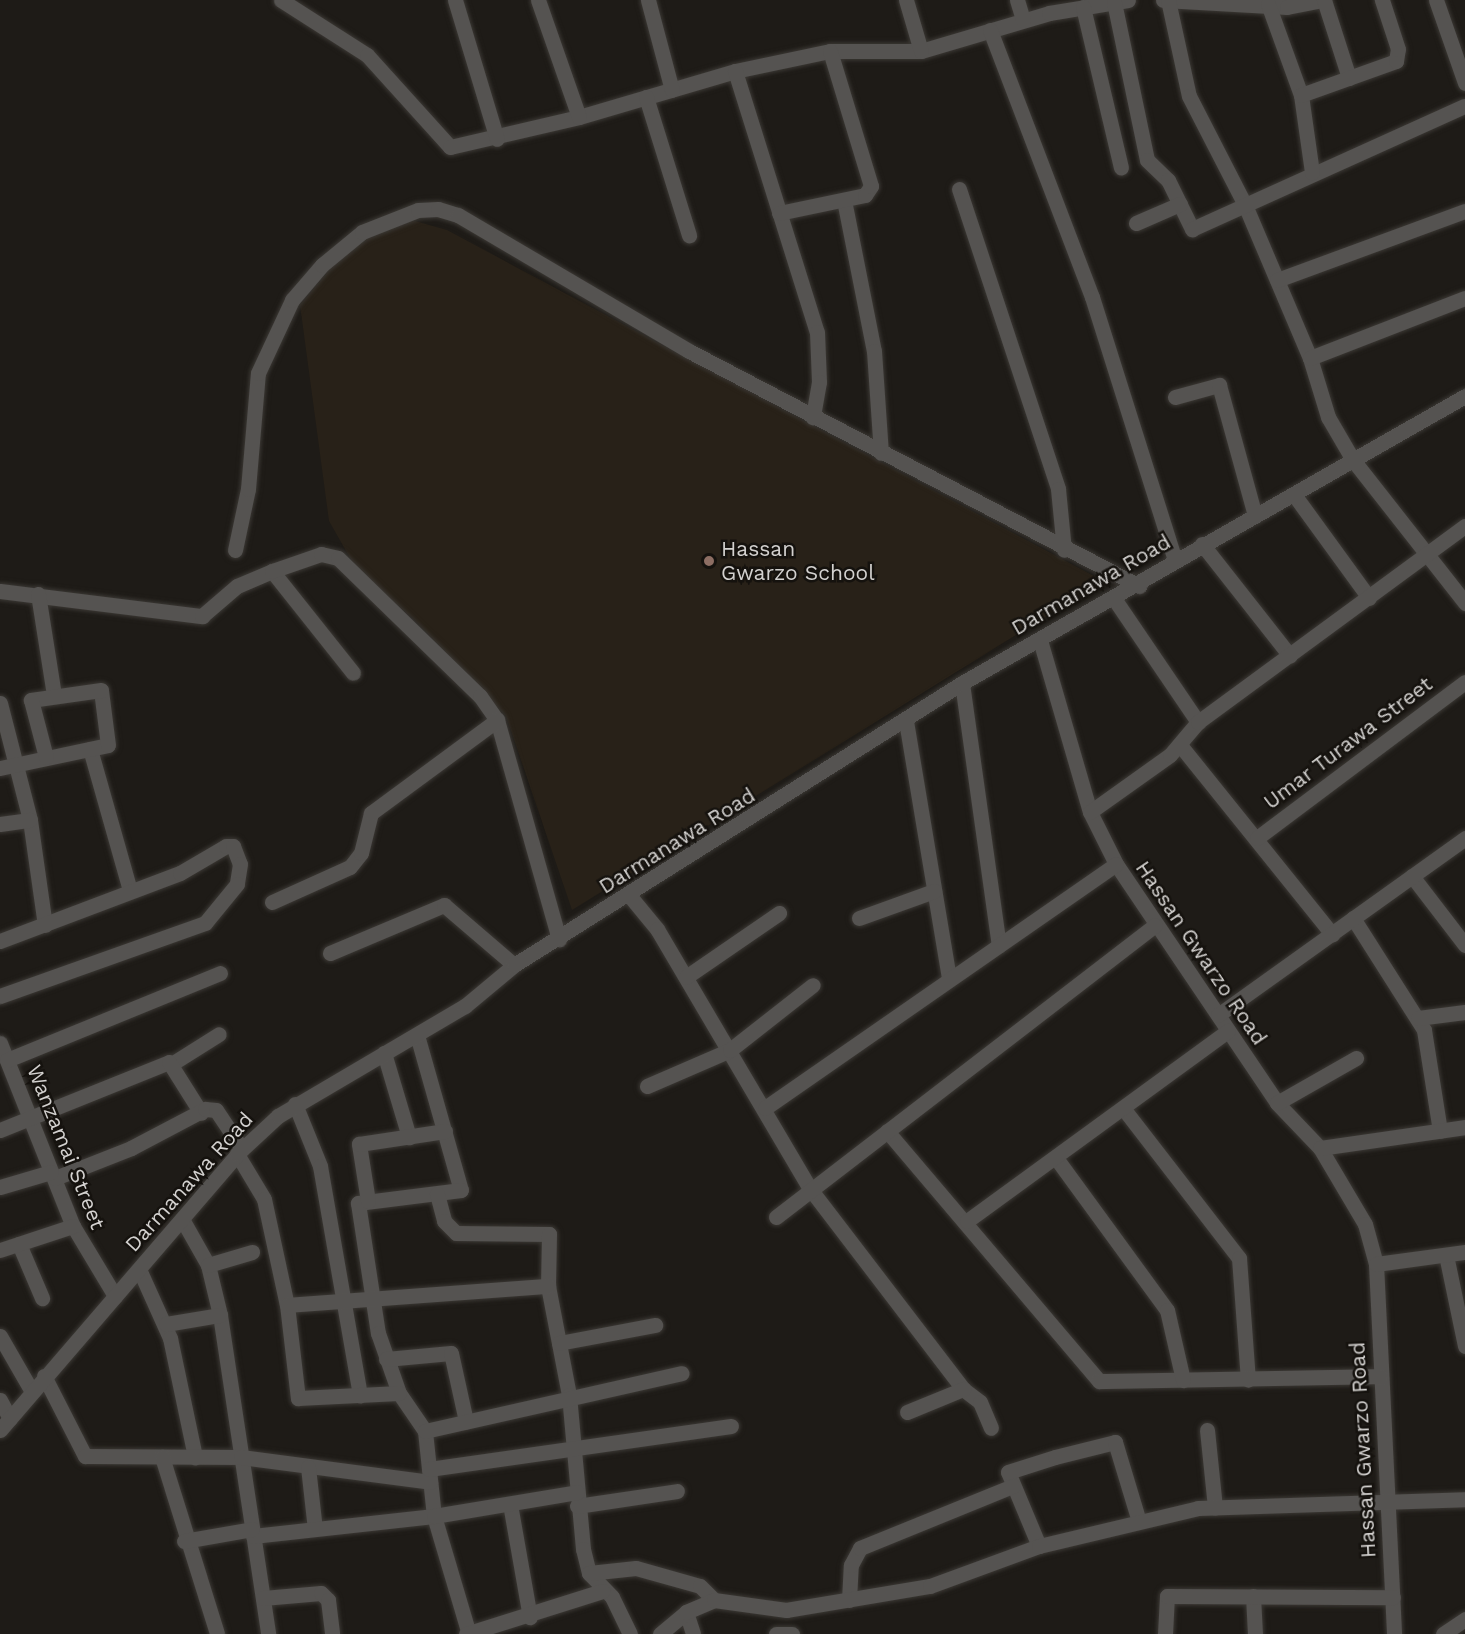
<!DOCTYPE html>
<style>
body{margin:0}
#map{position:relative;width:1465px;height:1634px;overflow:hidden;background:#1e1b17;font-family:"Work Sans",sans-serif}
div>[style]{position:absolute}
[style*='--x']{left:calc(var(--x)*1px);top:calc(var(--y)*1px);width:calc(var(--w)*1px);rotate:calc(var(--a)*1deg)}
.built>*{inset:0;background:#282118}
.roads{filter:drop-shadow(0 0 2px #3b3834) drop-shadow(0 0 2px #3b3834)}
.minor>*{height:15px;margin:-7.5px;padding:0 7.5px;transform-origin:7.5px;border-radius:7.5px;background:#555351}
.dots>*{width:16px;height:16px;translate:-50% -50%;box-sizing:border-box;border:3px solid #15120e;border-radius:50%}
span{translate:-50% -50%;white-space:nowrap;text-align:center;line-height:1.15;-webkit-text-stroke:5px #15120e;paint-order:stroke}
.poi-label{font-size:21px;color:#d3d1cf}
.left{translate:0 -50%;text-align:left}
.street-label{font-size:21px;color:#d3d1cf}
</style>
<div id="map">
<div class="built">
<i style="clip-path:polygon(408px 219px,447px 230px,1103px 581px,572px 910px,506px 716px,414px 619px,358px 572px,329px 521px,300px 305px,353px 242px)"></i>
</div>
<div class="roads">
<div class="minor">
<i style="--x:281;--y:0;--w:102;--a:32.6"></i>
<i style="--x:367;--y:55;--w:124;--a:47.9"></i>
<i style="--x:450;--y:147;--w:132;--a:-13.1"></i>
<i style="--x:579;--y:117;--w:163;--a:-16.4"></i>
<i style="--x:735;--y:71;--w:97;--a:-11.9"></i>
<i style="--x:830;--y:51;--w:91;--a:0"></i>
<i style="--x:921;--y:51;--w:134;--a:-16.5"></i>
<i style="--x:1049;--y:13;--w:80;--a:-9.3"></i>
<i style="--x:455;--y:0;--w:145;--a:73.2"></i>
<i style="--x:538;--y:0;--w:124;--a:70.7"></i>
<i style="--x:648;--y:0;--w:93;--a:75.1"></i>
<i style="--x:906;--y:0;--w:53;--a:73.6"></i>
<i style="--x:1017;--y:0;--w:21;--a:73"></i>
<i style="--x:1163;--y:0;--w:124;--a:3.2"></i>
<i style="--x:1287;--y:7;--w:38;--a:-11"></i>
<i style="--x:1168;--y:0;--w:98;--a:77.7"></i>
<i style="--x:1189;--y:96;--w:123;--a:62.8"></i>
<i style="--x:1245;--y:205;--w:166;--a:67"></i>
<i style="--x:1310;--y:358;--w:62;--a:73"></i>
<i style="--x:1328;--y:417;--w:50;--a:59.8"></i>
<i style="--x:1353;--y:460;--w:182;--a:51.9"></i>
<i style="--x:1324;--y:0;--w:82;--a:72.2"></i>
<i style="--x:1436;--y:0;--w:88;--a:70.7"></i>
<i style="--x:1114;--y:2;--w:161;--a:78.2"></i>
<i style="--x:1147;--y:160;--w:29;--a:44"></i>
<i style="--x:1168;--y:180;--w:55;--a:63.9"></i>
<i style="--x:1192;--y:229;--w:299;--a:-24.3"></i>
<i style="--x:1268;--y:4;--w:97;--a:70.1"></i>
<i style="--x:1301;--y:95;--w:78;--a:81.9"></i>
<i style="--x:1083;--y:7;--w:165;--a:76.7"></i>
<i style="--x:990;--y:30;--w:286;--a:69.1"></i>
<i style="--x:1092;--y:297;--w:276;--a:72.5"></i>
<i style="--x:735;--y:71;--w:274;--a:72.6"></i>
<i style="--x:817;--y:332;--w:50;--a:87.7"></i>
<i style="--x:819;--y:382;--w:36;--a:100"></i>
<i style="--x:1301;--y:95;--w:101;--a:-19.7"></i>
<i style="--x:1396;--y:61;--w:12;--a:-81"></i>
<i style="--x:1398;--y:49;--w:52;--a:-108.1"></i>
<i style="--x:646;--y:97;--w:145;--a:72.7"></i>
<i style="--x:959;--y:189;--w:316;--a:71.7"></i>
<i style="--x:1058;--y:489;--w:61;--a:84.4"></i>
<i style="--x:844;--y:200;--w:154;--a:78.8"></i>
<i style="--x:874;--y:351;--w:102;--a:86.1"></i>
<i style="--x:779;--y:213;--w:88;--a:-11.8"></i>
<i style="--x:865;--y:195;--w:11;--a:-56"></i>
<i style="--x:871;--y:186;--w:141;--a:-106.9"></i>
<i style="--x:1136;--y:223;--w:48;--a:-23.4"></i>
<i style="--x:1277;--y:280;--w:200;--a:-20.2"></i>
<i style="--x:1310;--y:358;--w:166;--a:-21.2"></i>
<i style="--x:1175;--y:397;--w:46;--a:-15.3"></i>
<i style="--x:1219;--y:385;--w:136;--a:74.6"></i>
<i style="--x:1295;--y:496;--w:126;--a:54"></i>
<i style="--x:1202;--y:544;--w:142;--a:51.8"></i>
<i style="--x:235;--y:550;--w:62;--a:-78"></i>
<i style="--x:248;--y:489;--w:116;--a:-85.1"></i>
<i style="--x:258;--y:373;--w:81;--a:-65"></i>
<i style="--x:292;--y:300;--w:46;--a:-49.4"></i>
<i style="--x:322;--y:265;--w:52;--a:-39.5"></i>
<i style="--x:362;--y:232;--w:60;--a:-21.4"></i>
<i style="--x:418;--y:210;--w:20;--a:-3"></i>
<i style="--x:438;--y:209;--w:21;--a:17"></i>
<i style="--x:458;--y:215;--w:268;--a:30.5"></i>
<i style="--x:689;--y:351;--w:508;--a:27.57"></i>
<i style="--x:272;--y:571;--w:130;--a:51.5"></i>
<i style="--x:0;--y:591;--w:204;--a:7.1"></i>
<i style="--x:202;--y:616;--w:46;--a:-40.6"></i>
<i style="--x:237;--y:586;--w:38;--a:-23"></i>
<i style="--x:272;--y:571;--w:52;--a:-19.1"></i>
<i style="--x:321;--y:554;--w:17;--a:13"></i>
<i style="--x:338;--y:558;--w:198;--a:44.2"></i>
<i style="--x:480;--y:696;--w:29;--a:55"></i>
<i style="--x:497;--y:720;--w:228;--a:74.2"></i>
<i style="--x:38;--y:594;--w:102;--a:81"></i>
<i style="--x:1115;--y:600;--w:148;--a:55.8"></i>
<i style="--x:1040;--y:640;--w:179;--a:73.8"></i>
<i style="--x:1090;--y:812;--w:58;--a:63.4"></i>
<i style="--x:1116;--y:864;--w:288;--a:56"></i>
<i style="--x:1277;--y:1103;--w:62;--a:46.3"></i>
<i style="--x:1320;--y:1148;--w:88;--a:59.4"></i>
<i style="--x:1365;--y:1224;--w:41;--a:74.6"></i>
<i style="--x:1376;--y:1264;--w:370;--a:87.2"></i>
<i style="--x:962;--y:683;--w:265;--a:82"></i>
<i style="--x:0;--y:703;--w:121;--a:75.6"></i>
<i style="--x:30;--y:820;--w:106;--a:81.9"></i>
<i style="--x:906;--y:721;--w:262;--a:80.5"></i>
<i style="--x:1180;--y:745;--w:243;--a:51.2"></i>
<i style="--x:90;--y:749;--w:147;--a:74.2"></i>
<i style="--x:0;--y:768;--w:110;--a:-12"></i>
<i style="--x:108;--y:745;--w:55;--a:-97.3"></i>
<i style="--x:101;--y:690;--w:71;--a:171.9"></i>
<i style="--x:31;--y:700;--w:59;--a:75.3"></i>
<i style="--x:1090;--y:812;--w:98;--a:-35.5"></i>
<i style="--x:1170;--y:755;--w:43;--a:-49.7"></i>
<i style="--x:1198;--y:722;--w:331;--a:-36.3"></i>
<i style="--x:0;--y:824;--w:30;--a:-8"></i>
<i style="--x:1257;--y:838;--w:260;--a:-36.9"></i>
<i style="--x:1412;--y:876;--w:87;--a:52.5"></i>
<i style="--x:629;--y:895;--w:44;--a:50.5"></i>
<i style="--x:657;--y:929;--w:303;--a:59.5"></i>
<i style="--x:811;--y:1190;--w:250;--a:52.6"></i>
<i style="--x:963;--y:1389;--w:21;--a:37"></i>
<i style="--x:980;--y:1402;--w:28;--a:67"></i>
<i style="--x:272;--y:902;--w:85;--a:-24.2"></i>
<i style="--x:350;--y:867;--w:18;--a:-52"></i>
<i style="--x:361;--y:853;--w:41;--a:-76"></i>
<i style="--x:371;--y:813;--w:157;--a:-36.4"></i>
<i style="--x:859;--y:918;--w:80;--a:-19.8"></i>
<i style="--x:1353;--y:918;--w:133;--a:57.6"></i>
<i style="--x:1424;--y:1030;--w:102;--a:81"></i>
<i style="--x:0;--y:941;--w:192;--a:-20.7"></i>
<i style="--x:180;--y:873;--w:53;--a:-30.4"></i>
<i style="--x:226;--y:846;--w:7;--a:0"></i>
<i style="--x:233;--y:846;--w:19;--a:69"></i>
<i style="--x:240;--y:864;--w:20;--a:99"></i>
<i style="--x:237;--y:884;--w:50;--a:129.4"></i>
<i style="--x:205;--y:923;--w:218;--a:160.4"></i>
<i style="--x:330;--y:953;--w:124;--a:-22.8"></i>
<i style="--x:444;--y:905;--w:92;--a:40.6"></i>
<i style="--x:686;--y:977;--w:113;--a:-34.5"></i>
<i style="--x:1218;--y:1015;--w:304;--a:-35.6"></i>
<i style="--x:1418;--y:1018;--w:47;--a:-7.3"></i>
<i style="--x:417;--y:1035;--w:161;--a:74.2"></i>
<i style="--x:461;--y:1190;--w:104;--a:172.8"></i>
<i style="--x:358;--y:1203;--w:132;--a:81.3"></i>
<i style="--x:378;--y:1333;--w:64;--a:70.7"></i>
<i style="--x:399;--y:1393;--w:46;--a:55.6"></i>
<i style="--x:425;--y:1431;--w:85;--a:84"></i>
<i style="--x:434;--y:1516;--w:123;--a:73.5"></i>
<i style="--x:0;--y:1043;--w:197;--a:68.3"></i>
<i style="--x:73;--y:1226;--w:82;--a:59"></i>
<i style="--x:384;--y:1053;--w:88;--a:73.4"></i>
<i style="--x:7;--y:1060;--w:230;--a:-22.2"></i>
<i style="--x:173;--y:1063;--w:54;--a:-32.2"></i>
<i style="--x:647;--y:1086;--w:90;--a:-23.4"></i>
<i style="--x:730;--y:1050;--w:105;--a:-38.1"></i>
<i style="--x:1277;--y:1103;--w:91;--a:-29.7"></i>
<i style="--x:295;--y:1104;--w:67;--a:68"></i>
<i style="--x:320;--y:1166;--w:233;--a:80.1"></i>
<i style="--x:765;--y:1108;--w:427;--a:-34.8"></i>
<i style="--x:1123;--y:1108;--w:190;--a:52.3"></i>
<i style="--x:1239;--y:1258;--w:122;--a:85.8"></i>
<i style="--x:0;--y:1130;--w:182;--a:-21.9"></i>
<i style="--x:169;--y:1062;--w:60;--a:57.9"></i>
<i style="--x:887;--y:1131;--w:328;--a:49.7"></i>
<i style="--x:1099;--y:1381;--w:281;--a:-1"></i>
<i style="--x:1320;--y:1148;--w:147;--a:-8.2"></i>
<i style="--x:237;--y:1154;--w:52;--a:59"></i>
<i style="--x:264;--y:1199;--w:108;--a:77.8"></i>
<i style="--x:287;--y:1305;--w:94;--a:83.3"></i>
<i style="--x:298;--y:1398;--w:101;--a:-2.8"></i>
<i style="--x:1056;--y:1158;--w:188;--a:53.9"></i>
<i style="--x:1167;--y:1310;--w:72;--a:77.1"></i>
<i style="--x:55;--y:1178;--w:82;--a:-21.5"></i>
<i style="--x:131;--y:1148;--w:84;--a:-27.8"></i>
<i style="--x:205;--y:1109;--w:11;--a:5"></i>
<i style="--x:216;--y:1110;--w:47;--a:56.3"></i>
<i style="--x:0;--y:1187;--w:53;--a:-16.4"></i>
<i style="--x:437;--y:1194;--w:28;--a:75"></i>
<i style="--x:444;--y:1221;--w:17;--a:45"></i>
<i style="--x:456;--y:1233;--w:93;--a:0.6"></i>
<i style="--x:549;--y:1234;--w:52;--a:91.1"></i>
<i style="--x:548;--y:1286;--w:111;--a:79.1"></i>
<i style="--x:569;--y:1395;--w:155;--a:84.8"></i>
<i style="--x:583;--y:1549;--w:25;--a:76"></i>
<i style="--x:589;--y:1573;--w:33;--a:46"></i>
<i style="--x:612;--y:1597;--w:41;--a:64.1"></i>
<i style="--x:368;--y:1201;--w:58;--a:-99"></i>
<i style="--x:359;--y:1144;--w:87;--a:-8.6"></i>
<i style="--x:776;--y:1217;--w:478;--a:-37.6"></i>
<i style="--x:182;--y:1219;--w:53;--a:60.5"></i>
<i style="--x:208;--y:1265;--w:51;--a:76.5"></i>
<i style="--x:220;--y:1315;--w:323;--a:81.4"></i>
<i style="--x:967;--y:1221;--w:323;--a:-36.1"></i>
<i style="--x:19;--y:1244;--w:59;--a:66.9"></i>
<i style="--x:0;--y:1250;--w:77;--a:-18.2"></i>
<i style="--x:1446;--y:1255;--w:93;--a:78.2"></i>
<i style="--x:1376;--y:1264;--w:90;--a:-7.7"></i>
<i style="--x:208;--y:1265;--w:46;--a:-16.5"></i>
<i style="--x:139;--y:1269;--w:76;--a:65.8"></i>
<i style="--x:170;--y:1338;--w:122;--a:78.1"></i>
<i style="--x:287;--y:1305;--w:262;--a:-4.2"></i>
<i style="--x:166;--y:1324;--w:55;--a:-9.5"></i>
<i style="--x:0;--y:1336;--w:62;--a:60.1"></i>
<i style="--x:559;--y:1343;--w:98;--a:-10.6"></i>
<i style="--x:386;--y:1359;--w:65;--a:-5.3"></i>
<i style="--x:451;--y:1353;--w:70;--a:77.6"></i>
<i style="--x:44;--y:1376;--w:90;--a:62.9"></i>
<i style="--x:85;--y:1456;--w:156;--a:0.4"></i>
<i style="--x:241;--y:1457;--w:191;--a:7.5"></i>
<i style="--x:0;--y:1400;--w:21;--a:62"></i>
<i style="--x:907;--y:1412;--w:61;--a:-22.3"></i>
<i style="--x:0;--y:1430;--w:364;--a:-49.3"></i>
<i style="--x:237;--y:1154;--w:56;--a:-42.8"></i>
<i style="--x:278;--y:1116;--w:217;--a:-30.5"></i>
<i style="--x:465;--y:1006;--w:64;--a:-39.9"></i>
<i style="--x:514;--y:965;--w:529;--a:-32.19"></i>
<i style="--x:962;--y:683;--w:579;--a:-29.71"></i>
<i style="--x:1207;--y:1430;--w:78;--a:84.1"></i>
<i style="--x:425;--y:1431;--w:263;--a:-12.7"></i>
<i style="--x:162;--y:1457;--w:185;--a:72.7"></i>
<i style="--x:308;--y:1467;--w:62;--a:83.6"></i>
<i style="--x:429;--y:1469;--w:305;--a:-8.1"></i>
<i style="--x:510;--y:1504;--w:115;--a:80"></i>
<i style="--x:577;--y:1506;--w:101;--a:-8.5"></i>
<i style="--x:253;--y:1536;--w:182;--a:-6.3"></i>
<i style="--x:434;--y:1516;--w:145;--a:-9.5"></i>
<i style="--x:184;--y:1541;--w:69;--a:-10"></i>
<i style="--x:1039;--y:1546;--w:80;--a:-112.7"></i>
<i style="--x:1008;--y:1472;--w:49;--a:-17.7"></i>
<i style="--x:1055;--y:1457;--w:62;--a:-14"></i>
<i style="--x:1115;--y:1442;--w:79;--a:73.2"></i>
<i style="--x:589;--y:1573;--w:47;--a:-6.1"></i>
<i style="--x:636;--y:1568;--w:66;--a:15.7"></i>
<i style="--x:700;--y:1586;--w:20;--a:45"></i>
<i style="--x:1253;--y:1596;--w:38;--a:87"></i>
<i style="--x:263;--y:1598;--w:58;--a:-4.9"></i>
<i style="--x:321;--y:1593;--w:10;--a:45"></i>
<i style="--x:328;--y:1600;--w:34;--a:83"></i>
<i style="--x:849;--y:1600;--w:35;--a:-87"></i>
<i style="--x:851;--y:1565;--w:19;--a:-62"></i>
<i style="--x:860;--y:1548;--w:165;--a:-22.1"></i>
<i style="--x:686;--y:1612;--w:23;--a:72"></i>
<i style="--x:466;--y:1634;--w:143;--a:-17.5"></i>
<i style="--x:660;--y:1634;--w:34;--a:-40"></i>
<i style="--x:686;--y:1612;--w:30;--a:-23"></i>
<i style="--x:714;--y:1600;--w:73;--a:7.9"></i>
<i style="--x:786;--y:1610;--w:146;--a:-9.5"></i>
<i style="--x:930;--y:1586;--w:116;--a:-20.2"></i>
<i style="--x:1039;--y:1546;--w:163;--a:-13.4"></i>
<i style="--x:1198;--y:1508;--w:267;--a:-1.9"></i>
<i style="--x:776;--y:1634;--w:16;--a:0"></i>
<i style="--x:1165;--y:1634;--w:38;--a:-87"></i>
<i style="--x:1167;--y:1596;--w:226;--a:0.3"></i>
<i style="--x:1443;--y:1634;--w:27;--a:-34"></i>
</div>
</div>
<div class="dots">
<i style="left:709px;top:561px;background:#8d6e63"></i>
</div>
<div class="poi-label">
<span class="left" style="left:721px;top:561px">Hassan<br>Gwarzo School</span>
</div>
<div class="street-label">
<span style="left:1091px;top:585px;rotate:-30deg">Darmanawa Road</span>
<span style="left:1348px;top:743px;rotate:-37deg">Umar Turawa Street</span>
<span style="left:677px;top:841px;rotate:-32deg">Darmanawa Road</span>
<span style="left:1201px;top:953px;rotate:56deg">Hassan Gwarzo Road</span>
<span style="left:66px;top:1147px;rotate:68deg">Wanzamai Street</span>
<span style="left:189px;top:1182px;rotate:-48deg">Darmanawa Road</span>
<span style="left:1363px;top:1450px;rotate:-93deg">Hassan Gwarzo Road</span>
</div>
</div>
